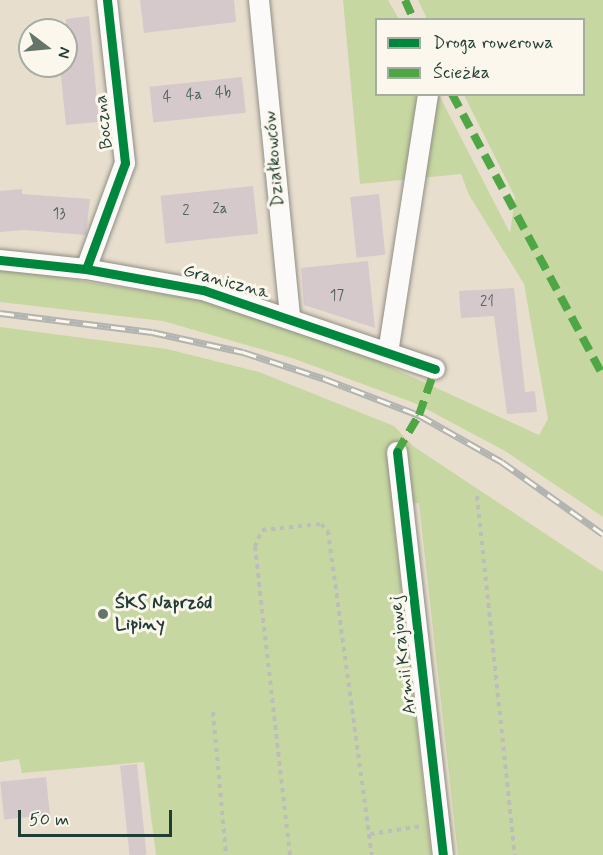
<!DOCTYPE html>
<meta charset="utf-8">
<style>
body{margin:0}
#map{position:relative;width:603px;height:855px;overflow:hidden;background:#e8dece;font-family:Mynerve,sans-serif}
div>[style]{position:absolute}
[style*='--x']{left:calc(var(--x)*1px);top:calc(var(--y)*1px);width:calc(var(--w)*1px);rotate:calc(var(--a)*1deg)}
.green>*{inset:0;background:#c7d7a1}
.building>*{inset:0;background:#d6c9cc;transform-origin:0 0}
.path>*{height:4px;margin-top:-2px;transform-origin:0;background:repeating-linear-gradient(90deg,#bdbeba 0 4.5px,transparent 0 9px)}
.roads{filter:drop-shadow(0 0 2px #8f8f85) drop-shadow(0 0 2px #8f8f85)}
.minor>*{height:20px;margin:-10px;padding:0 10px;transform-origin:10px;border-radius:10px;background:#fcfaf8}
.rail>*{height:7px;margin-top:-3.5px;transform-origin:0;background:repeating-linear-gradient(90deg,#fbf7ec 0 14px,#b2b4b1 0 28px);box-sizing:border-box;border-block:2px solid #b2b4b1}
.quiet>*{height:8px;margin-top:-4px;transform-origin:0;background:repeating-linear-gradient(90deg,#4fa644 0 15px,transparent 0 23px)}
.cycleway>*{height:9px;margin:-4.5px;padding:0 4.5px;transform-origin:4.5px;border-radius:4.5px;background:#00873e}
.dots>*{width:16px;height:16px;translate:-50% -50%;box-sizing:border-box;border:3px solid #fbf7ec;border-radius:50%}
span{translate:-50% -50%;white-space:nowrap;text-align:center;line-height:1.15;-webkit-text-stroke:6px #fbf7ec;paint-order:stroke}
.number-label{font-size:15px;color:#4d605a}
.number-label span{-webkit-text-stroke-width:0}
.street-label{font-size:18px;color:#1f3d34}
.poi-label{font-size:18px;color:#1f3d34;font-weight:700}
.left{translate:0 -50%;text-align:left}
.legend{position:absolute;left:375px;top:18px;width:210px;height:78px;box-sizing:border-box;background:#fbf7ec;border:2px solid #a3ada2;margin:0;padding:8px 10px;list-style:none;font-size:18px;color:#1f3d34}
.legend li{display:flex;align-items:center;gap:12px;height:30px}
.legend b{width:30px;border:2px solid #a3ada2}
.north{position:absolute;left:18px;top:18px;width:60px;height:60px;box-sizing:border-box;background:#fbf7ec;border:2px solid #a3ada2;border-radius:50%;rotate:106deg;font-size:16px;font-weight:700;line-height:24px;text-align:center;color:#1f3d34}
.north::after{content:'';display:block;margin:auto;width:21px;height:27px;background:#65756a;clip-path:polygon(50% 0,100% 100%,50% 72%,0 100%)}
.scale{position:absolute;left:18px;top:810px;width:154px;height:27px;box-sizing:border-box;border:3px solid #1f3d34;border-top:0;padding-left:8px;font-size:18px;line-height:21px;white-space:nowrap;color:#1f3d34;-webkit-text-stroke:4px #fbf7ec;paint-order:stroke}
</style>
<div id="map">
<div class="green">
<i style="clip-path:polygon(343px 0,388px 0,399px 19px,376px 20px,376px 94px,439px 95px,510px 233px,515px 197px,464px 95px,584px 94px,584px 20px,427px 19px,418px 0,603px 0,603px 517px,505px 451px,417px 404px,292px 358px,163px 321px,0 302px,0 268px,224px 304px,369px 357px,539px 435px,548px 419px,524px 284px,469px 195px,461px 174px,360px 184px)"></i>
<i style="clip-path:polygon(0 327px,167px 349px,259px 372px,394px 426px,413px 446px,603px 572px,603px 855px,458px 855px,419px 503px,392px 505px,431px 855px,156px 855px,144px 762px,22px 773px,19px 759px,0 762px)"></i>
</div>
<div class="building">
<i style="clip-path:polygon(140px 0,234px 0,236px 22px,144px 33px)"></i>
<i style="clip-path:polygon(89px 16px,99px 122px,66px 125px,60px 66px,66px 66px,66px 19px)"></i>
<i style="left:242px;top:77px;width:36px;height:93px;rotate:84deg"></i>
<i style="left:253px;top:186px;width:48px;height:93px;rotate:84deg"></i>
<i style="clip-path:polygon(22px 189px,22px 194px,90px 199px,86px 235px,24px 230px,0 232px,0 191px)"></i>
<i style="left:379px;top:194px;width:61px;height:29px;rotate:84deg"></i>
<i style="clip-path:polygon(368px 261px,375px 328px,304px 305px,301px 268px)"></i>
<i style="clip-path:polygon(514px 288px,525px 392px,535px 391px,537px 412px,507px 414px,494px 316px,461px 318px,459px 291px)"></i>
<i style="left:137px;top:764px;width:91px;height:17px;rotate:84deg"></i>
<i style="left:46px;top:777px;width:38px;height:46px;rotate:84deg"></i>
</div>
<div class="path">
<i style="--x:477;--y:496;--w:361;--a:84"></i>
<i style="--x:213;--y:712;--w:144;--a:84.8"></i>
<i style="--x:370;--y:834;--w:53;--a:-8.7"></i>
<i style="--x:290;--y:855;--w:310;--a:-96.5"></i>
<i style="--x:255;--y:547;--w:18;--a:-68"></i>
<i style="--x:262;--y:530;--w:59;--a:-5.8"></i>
<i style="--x:321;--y:524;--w:10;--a:45"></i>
<i style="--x:328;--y:531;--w:327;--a:82.3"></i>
</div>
<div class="roads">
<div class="minor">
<i style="--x:259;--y:0;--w:319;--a:84.4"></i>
<i style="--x:0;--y:260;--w:86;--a:6"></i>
<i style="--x:86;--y:269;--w:119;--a:10.2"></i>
<i style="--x:203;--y:290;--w:245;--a:18.8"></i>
<i style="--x:86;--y:269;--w:113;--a:-69.8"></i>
<i style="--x:125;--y:163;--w:164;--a:-96.3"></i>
<i style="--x:388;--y:353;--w:262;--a:-81.2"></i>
<i style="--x:397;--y:452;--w:406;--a:83.5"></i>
</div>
</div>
<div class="rail">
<i style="--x:0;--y:313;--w:153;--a:7.1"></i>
<i style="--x:152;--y:332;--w:93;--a:12.4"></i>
<i style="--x:243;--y:352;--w:86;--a:18.2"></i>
<i style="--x:325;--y:379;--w:101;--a:21"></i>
<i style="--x:419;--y:415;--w:95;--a:29.5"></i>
<i style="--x:502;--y:462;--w:124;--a:35.5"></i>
</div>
<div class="quiet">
<i style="--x:405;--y:0;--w:22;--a:66"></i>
<i style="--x:452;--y:94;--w:320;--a:61.8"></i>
<i style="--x:397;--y:452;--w:43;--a:-59.3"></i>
<i style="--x:419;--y:415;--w:49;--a:-70.8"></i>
</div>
<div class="cycleway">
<i style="--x:0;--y:260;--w:86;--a:6"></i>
<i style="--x:86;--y:269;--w:119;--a:10.2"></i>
<i style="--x:203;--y:290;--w:245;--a:18.8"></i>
<i style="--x:86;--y:269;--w:113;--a:-69.8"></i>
<i style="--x:125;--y:163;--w:164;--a:-96.3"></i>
<i style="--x:397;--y:452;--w:406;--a:83.5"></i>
</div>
<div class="dots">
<i style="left:103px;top:614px;background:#65756a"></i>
</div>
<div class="number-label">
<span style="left:223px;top:94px">4b</span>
<span style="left:194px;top:96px">4a</span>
<span style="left:167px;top:98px">4</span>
<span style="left:220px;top:210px">2a</span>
<span style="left:186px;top:212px">2</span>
<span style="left:59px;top:215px">13</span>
<span style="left:337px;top:297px">17</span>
<span style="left:487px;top:303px">21</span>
</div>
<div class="street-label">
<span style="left:104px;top:122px;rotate:-97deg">Boczna</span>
<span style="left:274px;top:159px;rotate:-95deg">Działkowców</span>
<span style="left:226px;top:282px;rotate:15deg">Graniczna</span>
<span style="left:403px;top:655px;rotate:-97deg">Armii Krajowej</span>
</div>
<div class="poi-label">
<span class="left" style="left:115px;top:614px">ŚKS Naprzód<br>Lipiny</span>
</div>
<ul class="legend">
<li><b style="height:8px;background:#00873e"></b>Droga rowerowa</li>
<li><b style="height:8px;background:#4fa644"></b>Ścieżka</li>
</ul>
<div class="north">N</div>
<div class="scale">50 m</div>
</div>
